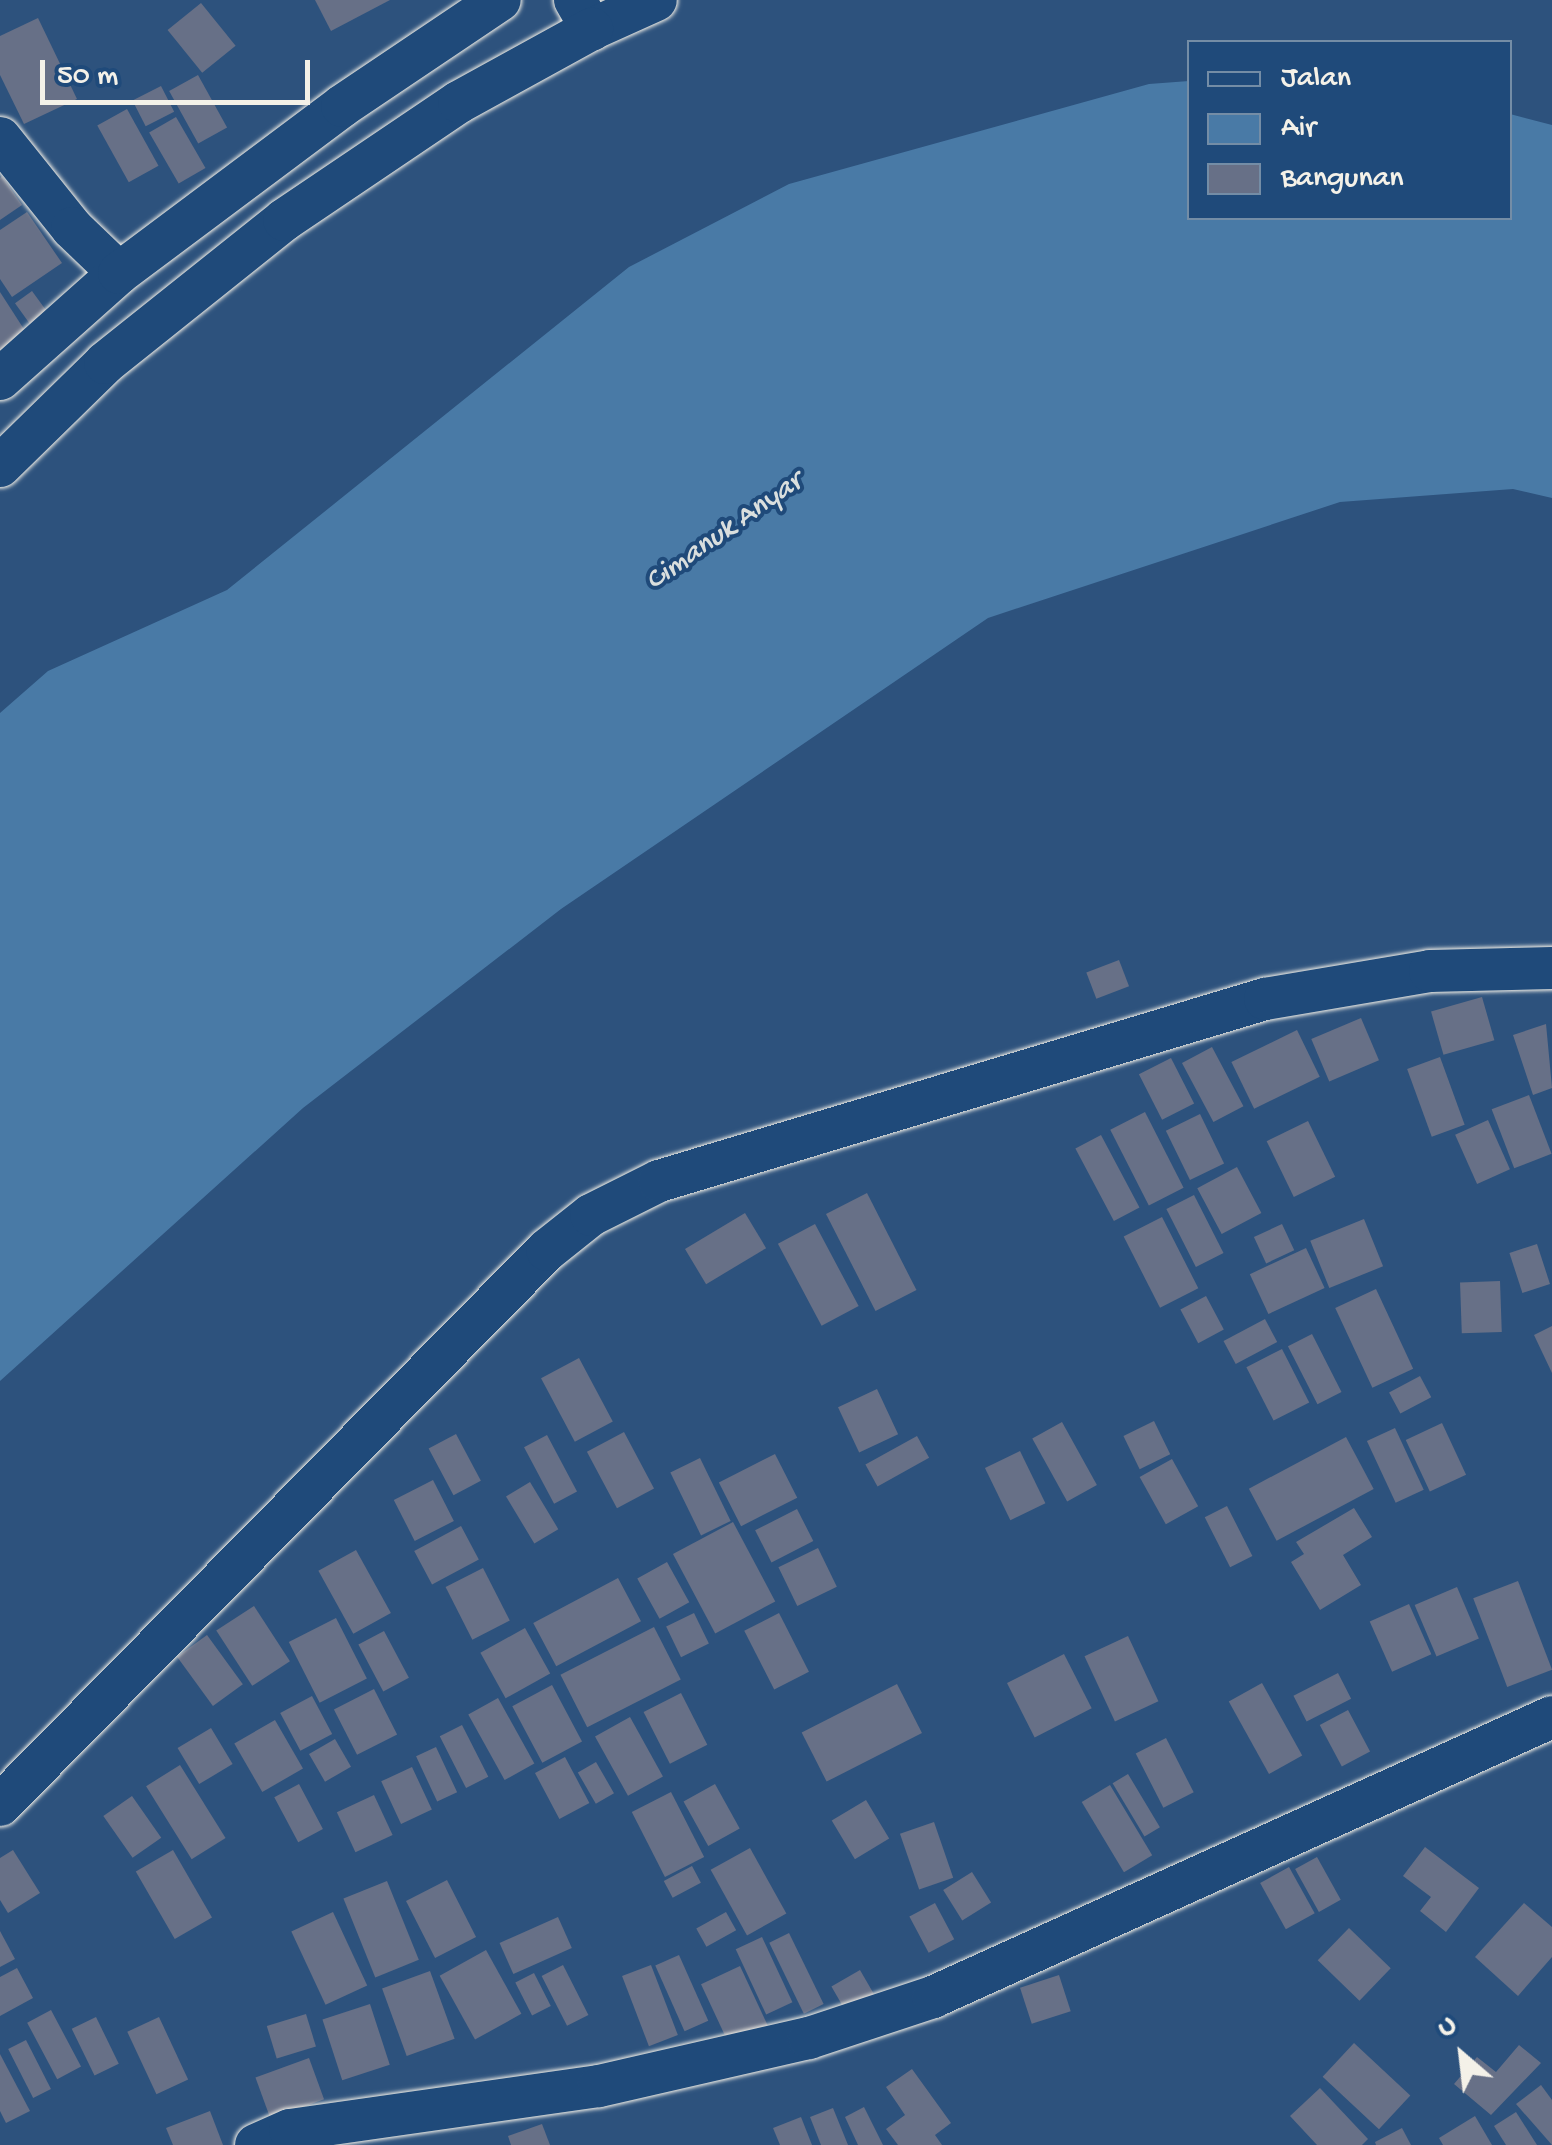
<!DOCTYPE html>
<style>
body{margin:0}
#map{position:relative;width:1552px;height:2145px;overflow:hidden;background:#2d527d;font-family:"Gochi Hand",sans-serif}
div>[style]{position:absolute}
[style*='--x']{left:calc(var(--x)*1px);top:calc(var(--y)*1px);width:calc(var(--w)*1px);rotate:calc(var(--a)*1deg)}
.water>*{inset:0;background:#497aa6}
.building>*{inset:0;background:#677087;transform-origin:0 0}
.roads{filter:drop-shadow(0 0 2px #f4f1e8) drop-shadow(0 0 2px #f4f1e8)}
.minor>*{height:42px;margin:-21px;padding:0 21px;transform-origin:21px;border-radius:21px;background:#1f4a7a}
span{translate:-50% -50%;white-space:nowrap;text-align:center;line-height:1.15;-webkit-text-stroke:8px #1f4a7a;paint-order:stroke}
.water-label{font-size:30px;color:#dadfde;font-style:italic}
.legend{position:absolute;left:1187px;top:40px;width:325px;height:180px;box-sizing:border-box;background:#1f4a7a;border:2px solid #748da6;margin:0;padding:12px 18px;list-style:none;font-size:30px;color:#f4f1e8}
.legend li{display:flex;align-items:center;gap:20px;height:50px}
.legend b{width:50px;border:2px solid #748da6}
.north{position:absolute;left:1412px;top:2005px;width:100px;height:100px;-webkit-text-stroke:8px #1f4a7a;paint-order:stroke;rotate:332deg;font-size:28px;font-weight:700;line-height:40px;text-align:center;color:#f4f1e8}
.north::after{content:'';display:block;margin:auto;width:35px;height:45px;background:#f4f1e8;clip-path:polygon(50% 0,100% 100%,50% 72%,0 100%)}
.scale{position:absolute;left:40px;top:60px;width:270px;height:45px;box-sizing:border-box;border:5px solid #f4f1e8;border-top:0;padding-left:12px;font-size:30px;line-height:35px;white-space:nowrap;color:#f4f1e8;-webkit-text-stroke:8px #1f4a7a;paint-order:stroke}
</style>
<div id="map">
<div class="water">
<i style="clip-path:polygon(1189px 81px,1190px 218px,1510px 218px,1510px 114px,1552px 125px,1552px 498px,1513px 489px,1340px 502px,988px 618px,561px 909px,303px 1108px,0 1381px,0 713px,48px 671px,227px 590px,629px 267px,789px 184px,1149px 84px)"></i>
</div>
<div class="building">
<i style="clip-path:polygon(315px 0,390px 0,331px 31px)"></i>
<i style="left:201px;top:3px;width:55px;height:43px;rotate:51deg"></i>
<i style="clip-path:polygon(38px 18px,77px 99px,24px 124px,0 75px,0 36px)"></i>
<i style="left:198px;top:75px;width:60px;height:33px;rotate:61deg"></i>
<i style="left:161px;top:86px;width:29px;height:32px;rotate:63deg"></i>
<i style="left:127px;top:109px;width:65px;height:34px;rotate:61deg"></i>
<i style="left:176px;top:117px;width:59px;height:31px;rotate:60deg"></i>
<i style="clip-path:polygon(2px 176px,22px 205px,0 220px,0 178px)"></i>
<i style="clip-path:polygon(27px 212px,62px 263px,12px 297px,0 279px,0 230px)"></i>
<i style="left:32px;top:291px;width:31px;height:21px;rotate:54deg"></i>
<i style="clip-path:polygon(0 292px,29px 337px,0 356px)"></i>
<i style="left:1119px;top:960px;width:28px;height:35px;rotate:69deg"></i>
<i style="left:1482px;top:997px;width:45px;height:53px;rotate:74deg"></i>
<i style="left:1361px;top:1018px;width:46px;height:54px;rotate:67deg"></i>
<i style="clip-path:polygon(1546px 1024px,1552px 1088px,1533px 1095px,1513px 1035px)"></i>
<i style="left:1297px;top:1030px;width:52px;height:73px;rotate:64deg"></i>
<i style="left:1212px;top:1047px;width:67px;height:34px;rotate:62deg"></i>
<i style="left:1440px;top:1057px;width:72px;height:35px;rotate:70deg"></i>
<i style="left:1171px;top:1058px;width:51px;height:36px;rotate:63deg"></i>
<i style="left:1529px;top:1095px;width:63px;height:40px;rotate:69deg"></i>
<i style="left:1145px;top:1112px;width:85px;height:39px;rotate:63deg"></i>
<i style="left:1200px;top:1114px;width:55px;height:38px;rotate:64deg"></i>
<i style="left:1488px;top:1120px;width:54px;height:36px;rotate:66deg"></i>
<i style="left:1308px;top:1121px;width:62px;height:46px;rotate:64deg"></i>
<i style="left:1101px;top:1135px;width:82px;height:29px;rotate:62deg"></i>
<i style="left:1237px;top:1167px;width:52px;height:45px;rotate:62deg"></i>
<i style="left:867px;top:1193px;width:109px;height:46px;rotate:63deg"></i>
<i style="left:1194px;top:1195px;width:65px;height:31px;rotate:63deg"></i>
<i style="left:745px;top:1213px;width:41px;height:70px;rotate:59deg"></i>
<i style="left:1162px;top:1217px;width:80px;height:43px;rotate:63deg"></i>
<i style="left:1364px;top:1219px;width:51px;height:58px;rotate:68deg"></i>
<i style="left:815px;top:1224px;width:93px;height:42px;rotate:62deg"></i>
<i style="left:1282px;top:1224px;width:29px;height:31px;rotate:65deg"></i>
<i style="left:1537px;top:1244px;width:42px;height:29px;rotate:72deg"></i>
<i style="left:1306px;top:1248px;width:44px;height:62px;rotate:65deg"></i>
<i style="left:1500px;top:1281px;width:51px;height:40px;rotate:88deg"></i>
<i style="left:1376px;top:1289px;width:88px;height:45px;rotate:65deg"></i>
<i style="left:1206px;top:1296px;width:38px;height:29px;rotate:62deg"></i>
<i style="left:1265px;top:1319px;width:26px;height:47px;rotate:62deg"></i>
<i style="clip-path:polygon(1552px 1326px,1552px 1373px,1534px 1335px)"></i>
<i style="left:1312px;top:1334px;width:65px;height:27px;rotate:63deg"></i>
<i style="left:1282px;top:1349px;width:60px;height:40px;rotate:63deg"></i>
<i style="left:579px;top:1358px;width:72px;height:43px;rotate:62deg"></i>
<i style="left:1420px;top:1376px;width:24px;height:35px;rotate:62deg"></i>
<i style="left:877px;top:1389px;width:50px;height:43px;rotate:65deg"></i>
<i style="left:1154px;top:1421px;width:37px;height:34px;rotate:64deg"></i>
<i style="left:1062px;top:1422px;width:72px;height:34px;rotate:61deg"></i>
<i style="left:1442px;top:1423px;width:57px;height:40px;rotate:65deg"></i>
<i style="left:1395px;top:1428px;width:68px;height:31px;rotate:65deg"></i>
<i style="left:624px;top:1432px;width:64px;height:42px;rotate:62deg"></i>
<i style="left:456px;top:1434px;width:53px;height:31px;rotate:62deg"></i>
<i style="left:547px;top:1435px;width:64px;height:26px;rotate:62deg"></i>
<i style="left:917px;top:1436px;width:25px;height:59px;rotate:61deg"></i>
<i style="left:1346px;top:1437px;width:59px;height:110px;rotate:62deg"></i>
<i style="left:1020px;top:1451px;width:58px;height:39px;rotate:64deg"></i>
<i style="left:775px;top:1454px;width:49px;height:63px;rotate:63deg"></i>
<i style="left:700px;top:1458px;width:70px;height:33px;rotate:64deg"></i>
<i style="left:1172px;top:1459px;width:54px;height:37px;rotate:61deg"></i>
<i style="left:433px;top:1480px;width:46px;height:44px;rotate:63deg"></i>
<i style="left:530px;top:1482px;width:55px;height:28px;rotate:59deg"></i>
<i style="left:1227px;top:1506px;width:56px;height:25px;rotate:63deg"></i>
<i style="clip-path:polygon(1354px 1508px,1372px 1537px,1343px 1555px,1361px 1585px,1320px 1610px,1291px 1562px,1304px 1554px,1296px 1542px)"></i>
<i style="left:797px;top:1509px;width:36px;height:47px;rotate:63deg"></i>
<i style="left:733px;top:1522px;width:90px;height:68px;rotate:62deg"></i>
<i style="left:461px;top:1526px;width:38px;height:53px;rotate:62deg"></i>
<i style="left:818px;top:1548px;width:43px;height:44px;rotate:64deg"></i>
<i style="left:356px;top:1550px;width:72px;height:43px;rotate:61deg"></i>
<i style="left:667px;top:1562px;width:46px;height:34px;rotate:61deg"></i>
<i style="left:483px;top:1568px;width:59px;height:42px;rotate:63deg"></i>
<i style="left:618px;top:1578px;width:49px;height:96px;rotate:62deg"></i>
<i style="left:1518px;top:1581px;width:95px;height:48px;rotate:69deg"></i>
<i style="left:1457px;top:1587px;width:56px;height:46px;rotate:67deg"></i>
<i style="left:1409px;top:1604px;width:55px;height:43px;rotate:66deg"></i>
<i style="left:254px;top:1606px;width:66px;height:45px;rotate:57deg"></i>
<i style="left:694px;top:1613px;width:34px;height:31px;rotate:64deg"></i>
<i style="left:779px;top:1613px;width:66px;height:39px;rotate:63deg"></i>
<i style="left:336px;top:1618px;width:68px;height:53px;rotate:63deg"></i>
<i style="left:654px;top:1627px;width:59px;height:105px;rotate:63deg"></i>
<i style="left:525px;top:1628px;width:52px;height:51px;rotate:61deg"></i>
<i style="left:384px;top:1631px;width:53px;height:29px;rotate:62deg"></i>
<i style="left:207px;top:1635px;width:61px;height:37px;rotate:54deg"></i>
<i style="left:1128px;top:1636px;width:72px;height:48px;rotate:65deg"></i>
<i style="left:1064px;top:1654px;width:61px;height:64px;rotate:63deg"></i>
<i style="left:1338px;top:1673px;width:29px;height:50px;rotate:63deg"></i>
<i style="left:1262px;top:1683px;width:83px;height:38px;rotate:61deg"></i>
<i style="left:897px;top:1684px;width:55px;height:107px;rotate:63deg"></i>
<i style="left:552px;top:1685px;width:64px;height:45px;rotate:62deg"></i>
<i style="left:374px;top:1689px;width:51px;height:45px;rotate:63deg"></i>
<i style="left:681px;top:1693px;width:58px;height:42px;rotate:63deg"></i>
<i style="left:312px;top:1696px;width:43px;height:36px;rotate:62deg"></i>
<i style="left:498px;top:1698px;width:75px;height:34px;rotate:61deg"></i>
<i style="left:1348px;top:1710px;width:47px;height:32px;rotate:62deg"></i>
<i style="left:630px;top:1717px;width:68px;height:40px;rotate:61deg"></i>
<i style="left:275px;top:1720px;width:56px;height:47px;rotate:60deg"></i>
<i style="left:462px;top:1725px;width:58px;height:25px;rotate:63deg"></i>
<i style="left:211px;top:1728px;width:42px;height:39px;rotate:59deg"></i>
<i style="left:1166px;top:1738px;width:61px;height:34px;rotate:63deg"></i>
<i style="left:335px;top:1739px;width:32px;height:30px;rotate:60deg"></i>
<i style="left:436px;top:1747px;width:50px;height:22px;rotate:65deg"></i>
<i style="left:565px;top:1757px;width:52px;height:34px;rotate:62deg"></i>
<i style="left:596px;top:1762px;width:36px;height:21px;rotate:60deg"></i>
<i style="left:180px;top:1765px;width:86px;height:40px;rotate:58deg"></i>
<i style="left:412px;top:1767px;width:47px;height:34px;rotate:65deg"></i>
<i style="left:1128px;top:1774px;width:62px;height:18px;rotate:59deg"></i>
<i style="left:299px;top:1784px;width:51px;height:28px;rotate:62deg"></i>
<i style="left:715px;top:1784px;width:51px;height:36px;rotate:61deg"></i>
<i style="left:1110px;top:1785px;width:82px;height:33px;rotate:59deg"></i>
<i style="left:671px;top:1792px;width:73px;height:44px;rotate:63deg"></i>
<i style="left:374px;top:1795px;width:44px;height:41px;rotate:65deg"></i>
<i style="left:132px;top:1796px;width:51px;height:35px;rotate:55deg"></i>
<i style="left:866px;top:1800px;width:45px;height:40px;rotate:59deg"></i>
<i style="left:934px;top:1822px;width:59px;height:36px;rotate:71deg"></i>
<i style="clip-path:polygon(1425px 1847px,1479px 1888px,1446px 1932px,1420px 1911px,1431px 1897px,1403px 1876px)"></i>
<i style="left:750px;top:1848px;width:75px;height:45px;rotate:61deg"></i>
<i style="clip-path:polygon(13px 1850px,40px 1893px,8px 1913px,0 1900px,0 1858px)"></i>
<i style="left:173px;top:1850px;width:78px;height:43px;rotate:60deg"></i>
<i style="left:1317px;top:1857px;width:49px;height:25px;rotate:61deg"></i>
<i style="left:692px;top:1866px;width:19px;height:32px;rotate:62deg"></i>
<i style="left:1289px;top:1867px;width:53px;height:33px;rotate:61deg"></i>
<i style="left:972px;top:1872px;width:36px;height:34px;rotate:58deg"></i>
<i style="left:447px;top:1880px;width:64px;height:46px;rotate:63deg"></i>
<i style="left:387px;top:1881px;width:85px;height:47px;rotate:68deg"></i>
<i style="left:935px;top:1903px;width:41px;height:29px;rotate:62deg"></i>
<i style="clip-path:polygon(1524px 1903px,1552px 1927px,1552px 1957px,1518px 1996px,1475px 1957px)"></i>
<i style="left:333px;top:1912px;width:81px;height:46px;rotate:65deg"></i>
<i style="left:726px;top:1912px;width:21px;height:34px;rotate:61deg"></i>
<i style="left:558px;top:1917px;width:34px;height:64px;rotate:66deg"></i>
<i style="left:1349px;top:1928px;width:58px;height:45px;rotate:44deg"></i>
<i style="clip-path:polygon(0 1931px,15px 1959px,0 1967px)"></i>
<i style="left:789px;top:1933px;width:79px;height:22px;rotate:64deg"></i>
<i style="left:762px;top:1937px;width:72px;height:29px;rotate:65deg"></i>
<i style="left:486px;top:1950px;width:73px;height:53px;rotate:61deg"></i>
<i style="left:679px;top:1955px;width:72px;height:26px;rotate:66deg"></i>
<i style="left:563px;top:1965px;width:56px;height:24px;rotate:63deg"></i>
<i style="left:651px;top:1965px;width:75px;height:31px;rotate:69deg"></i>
<i style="left:740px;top:1966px;width:72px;height:43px;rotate:65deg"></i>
<i style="clip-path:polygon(17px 1968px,33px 1998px,0 2016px,0 1977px)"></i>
<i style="left:860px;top:1970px;width:39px;height:33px;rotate:60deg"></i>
<i style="left:430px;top:1971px;width:72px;height:51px;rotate:70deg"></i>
<i style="left:534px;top:1973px;width:37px;height:21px;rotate:63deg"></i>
<i style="left:1059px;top:1975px;width:38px;height:41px;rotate:72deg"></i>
<i style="left:370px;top:2004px;width:64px;height:50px;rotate:72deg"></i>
<i style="left:51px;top:2010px;width:64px;height:27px;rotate:62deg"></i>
<i style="left:306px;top:2014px;width:34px;height:41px;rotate:73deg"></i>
<i style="left:96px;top:2017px;width:52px;height:27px;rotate:64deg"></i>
<i style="left:159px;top:2017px;width:69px;height:35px;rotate:65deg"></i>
<i style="left:26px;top:2040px;width:55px;height:20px;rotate:63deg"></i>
<i style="left:1354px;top:2043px;width:77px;height:46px;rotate:43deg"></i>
<i style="clip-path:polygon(1519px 2045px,1541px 2063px,1491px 2115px,1454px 2084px,1477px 2057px,1496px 2072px)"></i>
<i style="clip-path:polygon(0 2054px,30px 2111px,6px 2123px,0 2111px)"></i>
<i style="left:309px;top:2058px;width:44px;height:57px;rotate:70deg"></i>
<i style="clip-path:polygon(912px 2069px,951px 2123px,935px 2135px,942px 2145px,898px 2145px,886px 2129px,905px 2115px,886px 2087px)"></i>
<i style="clip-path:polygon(1541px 2085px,1552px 2100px,1552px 2145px,1516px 2104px)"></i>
<i style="clip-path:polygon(1320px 2088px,1368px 2139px,1362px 2145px,1317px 2145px,1290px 2116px)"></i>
<i style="clip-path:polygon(864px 2107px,883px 2145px,858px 2145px,845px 2117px)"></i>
<i style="clip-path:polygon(833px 2108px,848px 2145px,821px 2145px,810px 2117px)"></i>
<i style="clip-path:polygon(210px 2111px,223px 2145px,173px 2145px,166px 2128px)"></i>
<i style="clip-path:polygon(1516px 2112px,1537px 2145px,1506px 2145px,1494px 2126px)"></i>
<i style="clip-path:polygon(1475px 2116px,1492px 2145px,1443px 2145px,1439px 2138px)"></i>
<i style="clip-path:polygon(801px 2117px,812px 2145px,780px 2145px,773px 2128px)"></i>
<i style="clip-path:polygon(542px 2124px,550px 2145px,511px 2145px,508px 2136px)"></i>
<i style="clip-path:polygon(1402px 2128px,1411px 2145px,1376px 2145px,1375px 2142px)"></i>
</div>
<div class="roads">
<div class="minor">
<i style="--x:575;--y:0;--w:34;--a:60"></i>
<i style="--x:592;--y:29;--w:70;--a:-24.4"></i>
<i style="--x:0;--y:138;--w:115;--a:51.3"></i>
<i style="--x:72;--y:228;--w:65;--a:43.8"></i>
<i style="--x:0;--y:379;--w:159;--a:-41.7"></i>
<i style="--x:119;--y:273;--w:279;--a:-36.8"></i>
<i style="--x:342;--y:106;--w:190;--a:-33.9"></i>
<i style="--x:0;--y:466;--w:147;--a:-44.4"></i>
<i style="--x:105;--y:363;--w:229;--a:-38.6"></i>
<i style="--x:284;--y:220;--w:211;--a:-34"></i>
<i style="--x:459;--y:102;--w:152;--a:-28.8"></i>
<i style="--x:0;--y:1805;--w:779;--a:-45.42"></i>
<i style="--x:547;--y:1250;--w:56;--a:-38.5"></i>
<i style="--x:591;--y:1215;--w:76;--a:-26.6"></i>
<i style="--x:659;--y:1181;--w:633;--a:-16.72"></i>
<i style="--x:1265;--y:999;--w:167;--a:-9.6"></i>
<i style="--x:1430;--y:971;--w:122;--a:-1.4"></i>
<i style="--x:256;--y:2145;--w:37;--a:-24"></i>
<i style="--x:290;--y:2130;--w:312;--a:-8.1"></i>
<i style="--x:599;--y:2086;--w:215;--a:-12.9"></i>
<i style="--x:809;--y:2038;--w:131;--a:-18.3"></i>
<i style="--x:933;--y:1997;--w:679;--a:-24.34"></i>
</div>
</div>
<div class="water-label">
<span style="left:725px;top:533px;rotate:-35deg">Cimanuk Anyar</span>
</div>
<ul class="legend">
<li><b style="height:12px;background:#1f4a7a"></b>Jalan</li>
<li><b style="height:28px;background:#497aa6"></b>Air</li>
<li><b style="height:28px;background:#677087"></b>Bangunan</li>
</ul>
<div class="north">U</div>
<div class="scale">50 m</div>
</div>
